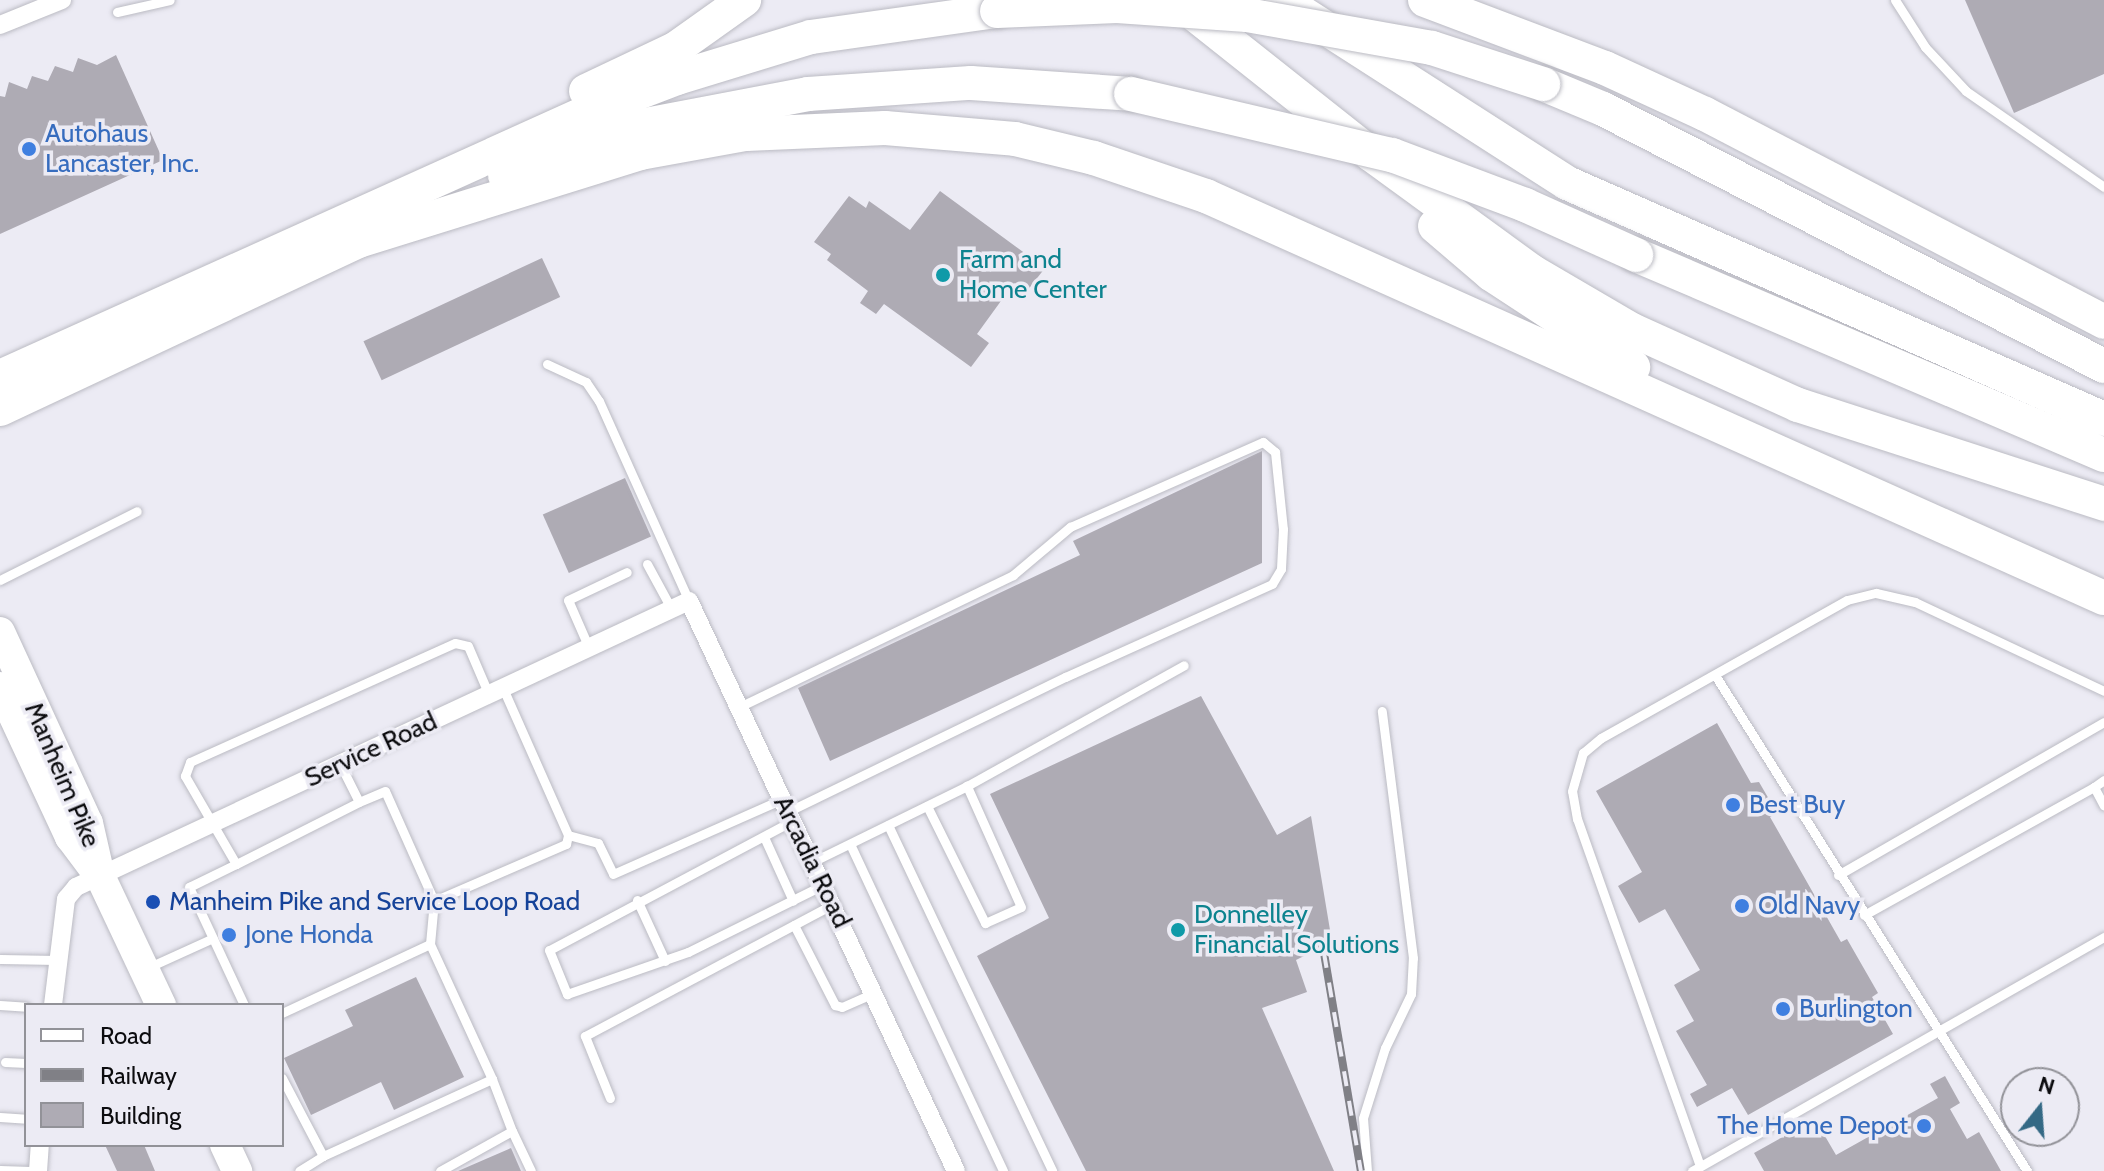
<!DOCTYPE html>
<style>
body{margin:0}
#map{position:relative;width:2104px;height:1171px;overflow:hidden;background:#ecebf4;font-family:Cabin,sans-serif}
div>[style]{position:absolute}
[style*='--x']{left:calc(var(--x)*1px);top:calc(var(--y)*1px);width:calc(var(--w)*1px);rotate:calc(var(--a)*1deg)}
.building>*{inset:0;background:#aeabb4;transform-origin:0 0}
.roads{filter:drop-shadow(0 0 2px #bbbbc3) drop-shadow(0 0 2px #bbbbc3)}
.lane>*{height:9px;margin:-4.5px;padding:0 4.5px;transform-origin:4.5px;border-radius:4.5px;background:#fff}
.street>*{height:18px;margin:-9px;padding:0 9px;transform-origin:9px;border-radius:9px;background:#fff}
.primary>*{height:30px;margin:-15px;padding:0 15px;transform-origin:15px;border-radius:15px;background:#fff}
.highway>*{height:34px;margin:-17px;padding:0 17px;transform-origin:17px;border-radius:17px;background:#fff}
.rail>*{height:8px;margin-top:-4px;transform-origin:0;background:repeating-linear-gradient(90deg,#ecebf4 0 15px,#808086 0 30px);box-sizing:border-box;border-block:2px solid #808086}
.bridges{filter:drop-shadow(0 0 2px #bbbbc3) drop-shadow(0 0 2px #bbbbc3)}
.highway-bridge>*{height:34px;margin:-17px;padding:0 17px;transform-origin:17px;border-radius:17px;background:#fff}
.dots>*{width:22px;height:22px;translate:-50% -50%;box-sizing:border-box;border:4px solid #ecebf4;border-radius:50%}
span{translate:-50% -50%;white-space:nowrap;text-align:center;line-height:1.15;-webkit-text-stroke:7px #ecebf4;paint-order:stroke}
.shop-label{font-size:26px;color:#366cbe}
.left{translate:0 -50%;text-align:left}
.right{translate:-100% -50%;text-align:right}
.culture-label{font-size:26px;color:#0d838f}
.street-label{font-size:26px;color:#0c0c0f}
.transit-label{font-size:26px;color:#164399}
.legend{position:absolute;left:24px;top:1003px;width:260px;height:144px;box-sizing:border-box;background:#ecebf4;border:2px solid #929298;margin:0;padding:10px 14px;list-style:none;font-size:24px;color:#0c0c0f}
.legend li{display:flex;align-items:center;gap:16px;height:40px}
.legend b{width:40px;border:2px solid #929298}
.north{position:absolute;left:2000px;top:1067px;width:80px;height:80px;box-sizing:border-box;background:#ecebf4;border:2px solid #929298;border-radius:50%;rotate:17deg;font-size:22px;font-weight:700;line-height:32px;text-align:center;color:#0c0c0f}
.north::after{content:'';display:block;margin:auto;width:28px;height:36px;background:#346985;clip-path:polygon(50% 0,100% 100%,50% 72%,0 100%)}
</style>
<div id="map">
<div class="building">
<i style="clip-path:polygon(1965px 0,2104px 0,2104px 74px,2014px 113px)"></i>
<i style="clip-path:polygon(116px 55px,163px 160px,0 234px,0 96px,5px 97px,9px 82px,27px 89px,32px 76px,48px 81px,55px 66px,73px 72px,78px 58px,97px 65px)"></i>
<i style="clip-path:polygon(940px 191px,1045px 268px,1027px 291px,1014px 283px,977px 334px,989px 343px,971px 367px,884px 304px,876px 314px,860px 303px,868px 291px,827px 260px,831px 254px,814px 242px,849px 196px,866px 208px,869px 201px,910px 230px)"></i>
<i style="left:542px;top:258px;width:43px;height:197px;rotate:65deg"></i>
<i style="clip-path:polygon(1262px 451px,1262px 563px,830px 761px,798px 688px,1080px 555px,1073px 541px)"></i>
<i style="left:625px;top:478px;width:64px;height:90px;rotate:66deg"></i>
<i style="clip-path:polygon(1201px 696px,1277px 835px,1311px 816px,1332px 942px,1296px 960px,1307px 992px,1262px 1008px,1334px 1171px,1086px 1171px,977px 956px,1049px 918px,990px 794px)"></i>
<i style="clip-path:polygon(1717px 723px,1751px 783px,1759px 782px,1777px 813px,1770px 817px,1841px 942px,1847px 939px,1878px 993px,1872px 997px,1893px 1034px,1748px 1115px,1732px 1088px,1697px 1107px,1690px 1094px,1707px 1085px,1676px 1031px,1694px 1021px,1674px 985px,1700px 970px,1665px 909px,1639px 923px,1618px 886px,1642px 872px,1596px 791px)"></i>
<i style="clip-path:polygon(416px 977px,464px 1077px,394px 1110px,381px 1082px,311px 1115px,284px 1058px,353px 1026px,345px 1010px)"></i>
<i style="clip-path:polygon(1945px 1076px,1960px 1103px,1950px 1109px,1967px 1139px,1979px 1132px,2001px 1171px,1764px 1171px,1754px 1153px,1815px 1119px,1836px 1155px,1938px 1098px,1930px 1084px)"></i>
<i style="clip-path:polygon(105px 1145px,144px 1145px,155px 1171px,117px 1171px)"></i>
<i style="clip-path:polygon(511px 1148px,521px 1171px,458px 1171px)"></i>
</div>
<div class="roads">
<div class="lane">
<i style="--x:1895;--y:0;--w:56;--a:57.4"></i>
<i style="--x:1925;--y:47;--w:60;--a:47"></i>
<i style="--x:1966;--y:91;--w:168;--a:34.8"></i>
<i style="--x:117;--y:12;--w:54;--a:-12.8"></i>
<i style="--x:547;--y:364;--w:43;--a:24.8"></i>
<i style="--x:586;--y:382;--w:23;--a:56"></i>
<i style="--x:599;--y:401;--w:219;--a:65.8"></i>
<i style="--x:647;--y:564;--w:52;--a:61.5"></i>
<i style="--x:0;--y:580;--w:153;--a:-26.7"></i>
<i style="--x:589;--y:648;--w:52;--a:-113.6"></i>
<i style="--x:568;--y:600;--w:65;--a:-25.4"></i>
<i style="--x:1715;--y:675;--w:586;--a:57.83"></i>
<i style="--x:739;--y:707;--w:304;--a:-25.7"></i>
<i style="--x:1013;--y:575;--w:75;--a:-40.1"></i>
<i style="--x:1070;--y:527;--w:211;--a:-23.8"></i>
<i style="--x:1263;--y:442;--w:16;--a:40"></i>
<i style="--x:1275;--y:452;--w:77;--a:84.1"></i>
<i style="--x:1283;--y:529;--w:40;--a:92.9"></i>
<i style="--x:1281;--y:569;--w:17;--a:121"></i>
<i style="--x:1272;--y:584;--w:227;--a:155.8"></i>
<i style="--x:1065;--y:677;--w:309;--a:154.1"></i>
<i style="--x:340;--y:764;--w:42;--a:63.4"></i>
<i style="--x:359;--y:802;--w:138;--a:153.2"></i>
<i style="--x:236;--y:864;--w:102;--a:-120.1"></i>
<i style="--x:185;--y:776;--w:15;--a:-70"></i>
<i style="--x:190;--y:762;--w:290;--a:-24.2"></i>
<i style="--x:455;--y:643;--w:13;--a:13"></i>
<i style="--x:468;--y:646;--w:53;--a:66.8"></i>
<i style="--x:2104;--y:780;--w:12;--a:145"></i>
<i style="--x:2094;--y:787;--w:21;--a:62"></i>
<i style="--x:927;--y:806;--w:131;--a:63.6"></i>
<i style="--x:985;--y:923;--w:39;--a:-24"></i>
<i style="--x:1021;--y:907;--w:133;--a:-114.1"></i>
<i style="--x:792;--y:821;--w:275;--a:152"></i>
<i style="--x:549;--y:950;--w:48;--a:67.8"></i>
<i style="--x:567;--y:994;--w:128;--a:-19.1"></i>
<i style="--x:688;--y:952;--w:151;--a:-26.4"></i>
<i style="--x:888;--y:825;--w:383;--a:64.6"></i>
<i style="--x:568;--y:835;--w:31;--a:15"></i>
<i style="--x:598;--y:843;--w:34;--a:64"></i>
<i style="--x:613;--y:874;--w:185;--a:-23.9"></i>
<i style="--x:764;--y:837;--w:70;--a:65.6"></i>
<i style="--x:850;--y:844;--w:361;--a:64.9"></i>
<i style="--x:812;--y:862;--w:173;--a:-26.1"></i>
<i style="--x:967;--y:786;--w:248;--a:-29.1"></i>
<i style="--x:236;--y:864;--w:52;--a:153.9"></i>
<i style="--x:189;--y:887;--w:130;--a:65"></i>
<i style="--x:1838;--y:875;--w:307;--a:-29.9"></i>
<i style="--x:637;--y:900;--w:67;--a:65.3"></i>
<i style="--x:434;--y:901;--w:144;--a:-23.4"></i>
<i style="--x:566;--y:844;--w:9;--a:-77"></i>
<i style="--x:568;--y:835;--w:161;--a:-113.9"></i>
<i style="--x:1864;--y:915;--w:263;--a:-29.1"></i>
<i style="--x:794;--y:925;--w:90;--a:62.9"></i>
<i style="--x:835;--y:1005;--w:7;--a:16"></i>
<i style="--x:842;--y:1007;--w:35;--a:-24"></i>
<i style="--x:0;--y:959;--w:57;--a:1"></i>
<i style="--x:147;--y:968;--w:72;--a:-24.4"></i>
<i style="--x:0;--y:1005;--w:26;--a:4"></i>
<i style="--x:282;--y:1013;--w:163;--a:-25"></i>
<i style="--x:430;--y:944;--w:43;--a:-84.7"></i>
<i style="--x:434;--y:901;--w:120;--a:-114"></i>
<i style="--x:385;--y:791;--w:28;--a:157"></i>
<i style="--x:5;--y:1062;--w:21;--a:3"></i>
<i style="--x:282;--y:1078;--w:88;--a:62.3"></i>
<i style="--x:323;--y:1156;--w:28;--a:148"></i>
<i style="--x:492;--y:1079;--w:56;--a:69"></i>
<i style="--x:610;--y:1098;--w:67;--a:-112"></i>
<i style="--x:585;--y:1036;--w:281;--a:-28"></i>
<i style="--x:0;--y:1117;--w:26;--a:4"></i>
<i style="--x:323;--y:1156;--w:186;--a:-24.5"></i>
<i style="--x:492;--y:1079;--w:149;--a:-114.7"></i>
<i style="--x:1700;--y:1166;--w:368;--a:-109.5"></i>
<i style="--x:1577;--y:819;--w:28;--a:-100"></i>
<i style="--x:1572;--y:791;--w:40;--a:-74"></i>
<i style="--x:1583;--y:753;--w:23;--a:-40"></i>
<i style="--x:1601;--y:738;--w:282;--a:-29.3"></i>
<i style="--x:1847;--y:600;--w:30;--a:-14"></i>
<i style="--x:1876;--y:593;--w:40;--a:13"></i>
<i style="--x:1915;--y:602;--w:209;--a:25.2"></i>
<i style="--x:0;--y:1170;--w:38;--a:2"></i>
<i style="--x:440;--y:1171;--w:82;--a:-29.1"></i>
<i style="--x:512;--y:1131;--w:44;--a:64.6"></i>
<i style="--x:1367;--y:1171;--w:53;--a:-94.3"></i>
<i style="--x:1363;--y:1118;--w:73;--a:-72.6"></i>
<i style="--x:1385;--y:1048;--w:60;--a:-64.3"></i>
<i style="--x:1411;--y:994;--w:36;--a:-87"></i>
<i style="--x:1413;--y:958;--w:249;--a:-97.2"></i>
<i style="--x:1692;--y:1171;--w:474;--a:-29.6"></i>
</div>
<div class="street">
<i style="--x:0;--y:25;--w:67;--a:-22"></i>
<i style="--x:53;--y:1005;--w:107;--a:-83"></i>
<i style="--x:66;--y:899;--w:16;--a:-50"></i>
<i style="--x:76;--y:887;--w:676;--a:-25.01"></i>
<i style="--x:689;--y:601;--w:629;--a:64.9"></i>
<i style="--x:38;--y:1171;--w:26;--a:-86"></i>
</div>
<div class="primary">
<i style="--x:0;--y:632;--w:210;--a:65.3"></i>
<i style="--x:88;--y:823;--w:54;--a:77.2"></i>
<i style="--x:100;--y:876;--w:143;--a:64.7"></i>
<i style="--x:0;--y:687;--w:166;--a:65"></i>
<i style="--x:70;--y:837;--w:40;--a:53"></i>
<i style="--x:225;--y:1145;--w:29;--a:65"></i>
</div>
<div class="highway">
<i style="--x:1282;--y:0;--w:339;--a:32.7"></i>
<i style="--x:1567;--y:183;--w:587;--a:23.72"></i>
<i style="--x:1425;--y:0;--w:192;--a:20.7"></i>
<i style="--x:1605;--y:68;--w:110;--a:24.7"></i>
<i style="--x:1705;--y:114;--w:450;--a:27.5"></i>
<i style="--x:1179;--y:2;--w:246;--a:38.4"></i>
<i style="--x:1372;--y:155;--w:197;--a:36.1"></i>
<i style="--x:1531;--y:271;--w:117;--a:30.3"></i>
<i style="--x:1632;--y:330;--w:182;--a:24.3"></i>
<i style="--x:1798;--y:405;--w:322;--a:17.9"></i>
<i style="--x:1543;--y:84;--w:65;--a:22.6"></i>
<i style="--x:1603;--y:109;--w:563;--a:27.16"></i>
<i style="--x:586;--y:91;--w:98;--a:-25.3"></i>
<i style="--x:675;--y:49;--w:85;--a:-35.4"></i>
<i style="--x:505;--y:175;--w:113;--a:-22.5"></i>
<i style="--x:609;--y:132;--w:203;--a:-10.8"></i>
<i style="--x:808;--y:94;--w:163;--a:-3.9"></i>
<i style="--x:971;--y:83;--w:160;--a:3.9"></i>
<i style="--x:1435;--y:226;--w:74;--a:40.6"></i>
<i style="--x:1491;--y:274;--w:170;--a:33.2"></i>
<i style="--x:355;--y:242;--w:299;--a:-17.3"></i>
<i style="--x:640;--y:153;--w:108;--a:-10.2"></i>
<i style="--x:746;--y:134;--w:139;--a:-2.5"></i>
<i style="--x:885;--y:128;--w:130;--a:4.8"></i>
<i style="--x:1015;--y:139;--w:81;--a:13.5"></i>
<i style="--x:1094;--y:158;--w:118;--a:18.7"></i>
<i style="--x:1206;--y:196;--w:984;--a:24.12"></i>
<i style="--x:1636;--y:255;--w:509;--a:23.14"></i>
<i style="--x:0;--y:377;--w:640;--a:-24.28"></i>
<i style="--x:583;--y:114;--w:101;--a:-21"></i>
<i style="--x:677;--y:78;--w:140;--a:-17"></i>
<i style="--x:811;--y:37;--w:188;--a:-8"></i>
<i style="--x:0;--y:409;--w:415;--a:-25.1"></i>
</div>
</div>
<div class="rail">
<i style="--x:1324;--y:953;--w:221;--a:80.4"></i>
</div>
<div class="bridges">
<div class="highway-bridge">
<i style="--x:997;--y:11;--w:120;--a:-2.4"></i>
<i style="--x:1117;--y:6;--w:130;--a:4"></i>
<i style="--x:1247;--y:15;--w:188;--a:10.1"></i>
<i style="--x:1432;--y:48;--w:117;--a:18"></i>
<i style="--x:1131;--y:94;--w:268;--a:13.2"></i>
<i style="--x:1392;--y:155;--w:142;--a:20.6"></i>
<i style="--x:1525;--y:205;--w:122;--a:24.2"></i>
</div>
</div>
<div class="dots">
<i style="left:29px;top:149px;background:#3f7fe0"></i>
<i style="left:943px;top:275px;background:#0f9aa8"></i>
<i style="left:1733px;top:805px;background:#3f7fe0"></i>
<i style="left:153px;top:902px;background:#1a4fb4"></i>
<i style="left:1742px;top:906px;background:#3f7fe0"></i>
<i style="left:1178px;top:930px;background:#0f9aa8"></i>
<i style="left:229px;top:935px;background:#3f7fe0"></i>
<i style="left:1783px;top:1009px;background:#3f7fe0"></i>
<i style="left:1924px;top:1126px;background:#3f7fe0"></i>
</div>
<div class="shop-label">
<span class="left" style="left:45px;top:149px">Autohaus<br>Lancaster, Inc.</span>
<span class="left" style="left:1749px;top:805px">Best Buy</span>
<span class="left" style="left:1758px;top:906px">Old Navy</span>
<span class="left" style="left:245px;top:935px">Jone Honda</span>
<span class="left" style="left:1799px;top:1009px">Burlington</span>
<span class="right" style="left:1908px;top:1126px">The Home Depot</span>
</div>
<div class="culture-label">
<span class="left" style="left:959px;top:275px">Farm and<br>Home Center</span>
<span class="left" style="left:1194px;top:930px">Donnelley<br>Financial Solutions</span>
</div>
<div class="street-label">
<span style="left:371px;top:750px;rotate:-25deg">Service Road</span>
<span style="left:62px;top:775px;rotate:67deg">Manheim Pike</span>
<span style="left:812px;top:862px;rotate:64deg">Arcadia Road</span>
</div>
<div class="transit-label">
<span class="left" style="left:169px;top:902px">Manheim Pike and Service Loop Road</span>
</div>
<ul class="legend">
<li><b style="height:10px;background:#fff"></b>Road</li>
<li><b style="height:10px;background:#808086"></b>Railway</li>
<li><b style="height:22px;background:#aeabb4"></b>Building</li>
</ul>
<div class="north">N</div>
</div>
